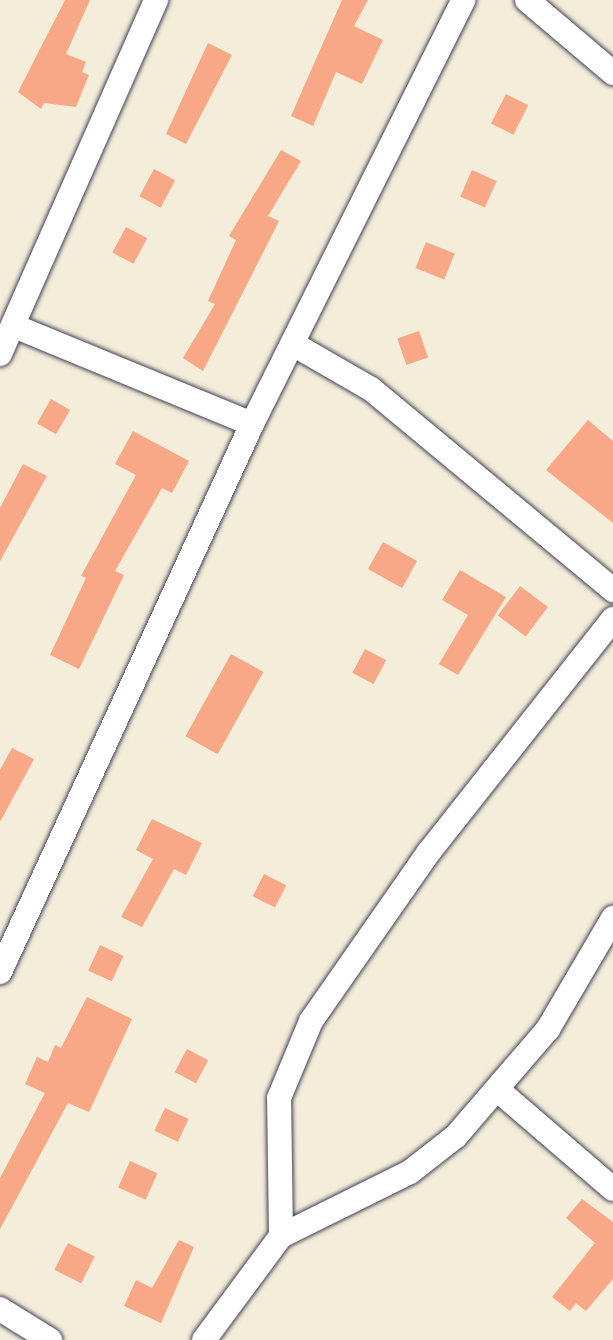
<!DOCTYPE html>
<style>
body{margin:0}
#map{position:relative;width:613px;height:1340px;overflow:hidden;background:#f4edda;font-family:Mynerve,sans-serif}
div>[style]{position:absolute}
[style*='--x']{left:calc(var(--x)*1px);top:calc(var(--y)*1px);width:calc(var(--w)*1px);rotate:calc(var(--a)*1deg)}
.building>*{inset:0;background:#f8a886;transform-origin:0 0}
.roads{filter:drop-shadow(0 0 2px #424053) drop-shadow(0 0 2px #424053)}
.minor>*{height:24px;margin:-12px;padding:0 12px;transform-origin:12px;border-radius:12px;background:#fff}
span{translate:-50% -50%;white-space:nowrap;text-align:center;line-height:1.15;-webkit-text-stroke:8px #fff;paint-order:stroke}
</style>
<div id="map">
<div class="building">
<i style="clip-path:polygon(65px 0,90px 0,66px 54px,86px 62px,82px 72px,89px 75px,76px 107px,44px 103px,41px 109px,18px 92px)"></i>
<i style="clip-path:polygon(342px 0,368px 0,354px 26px,383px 40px,362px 84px,336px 72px,313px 126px,291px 116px)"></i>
<i style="clip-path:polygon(208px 43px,232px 55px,186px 144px,166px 134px)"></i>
<i style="left:506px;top:94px;width:25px;height:33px;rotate:27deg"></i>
<i style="clip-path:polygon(281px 150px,301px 161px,268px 216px,279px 221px,203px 371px,183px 358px,215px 304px,208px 301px,236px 240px,229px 236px)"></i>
<i style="left:154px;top:169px;width:24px;height:31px;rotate:28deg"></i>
<i style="left:472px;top:170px;width:27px;height:29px;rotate:24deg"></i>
<i style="left:126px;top:227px;width:24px;height:29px;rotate:28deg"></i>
<i style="left:426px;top:242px;width:31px;height:28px;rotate:22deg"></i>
<i style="left:419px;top:331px;width:28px;height:23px;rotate:71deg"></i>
<i style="left:51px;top:399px;width:22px;height:28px;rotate:30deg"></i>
<i style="clip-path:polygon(588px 420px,613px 441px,613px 523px,546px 470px)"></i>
<i style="clip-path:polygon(133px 431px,189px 461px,172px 493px,162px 488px,115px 571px,124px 575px,79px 669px,50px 655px,86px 578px,81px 576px,136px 475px,115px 464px)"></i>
<i style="clip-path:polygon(23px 464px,47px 476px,0 561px,0 508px)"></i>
<i style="left:383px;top:542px;width:39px;height:31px;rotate:29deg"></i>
<i style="clip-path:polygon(460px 570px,506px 597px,458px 675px,439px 664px,468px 615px,442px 600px)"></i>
<i style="left:520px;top:586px;width:35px;height:37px;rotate:37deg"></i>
<i style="left:365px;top:649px;width:24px;height:27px;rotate:28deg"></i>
<i style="left:231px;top:654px;width:37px;height:94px;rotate:29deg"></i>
<i style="clip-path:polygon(12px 748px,34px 759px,0 822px,0 770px)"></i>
<i style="clip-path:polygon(152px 819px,202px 843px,186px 875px,174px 869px,142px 927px,121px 917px,153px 859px,136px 850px)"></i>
<i style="left:264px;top:874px;width:25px;height:25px;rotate:27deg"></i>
<i style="left:100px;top:945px;width:26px;height:28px;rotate:25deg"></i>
<i style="clip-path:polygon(87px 997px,132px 1019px,89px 1112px,68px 1103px,0 1229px,0 1178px,45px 1093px,25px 1084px,37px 1057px,48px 1062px,55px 1045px,61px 1048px)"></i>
<i style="left:187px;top:1049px;width:24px;height:26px;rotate:28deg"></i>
<i style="left:165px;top:1108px;width:26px;height:25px;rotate:25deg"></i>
<i style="left:130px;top:1161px;width:30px;height:29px;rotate:24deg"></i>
<i style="clip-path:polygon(582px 1199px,613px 1222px,613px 1279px,586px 1311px,576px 1303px,570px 1311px,552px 1297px,595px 1243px,566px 1218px)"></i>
<i style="clip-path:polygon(179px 1240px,194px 1247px,161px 1323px,124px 1306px,136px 1280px,152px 1288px)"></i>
<i style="left:68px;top:1243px;width:30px;height:30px;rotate:27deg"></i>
</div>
<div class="roads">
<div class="minor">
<i style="--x:527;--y:0;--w:113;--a:40.3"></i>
<i style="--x:14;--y:326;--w:257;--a:22.4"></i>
<i style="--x:293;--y:344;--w:90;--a:30"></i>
<i style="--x:371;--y:389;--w:315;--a:39.7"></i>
<i style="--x:0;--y:354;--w:387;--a:-66.2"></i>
<i style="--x:0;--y:972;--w:603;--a:-65.3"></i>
<i style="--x:252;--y:424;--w:474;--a:-63.5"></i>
<i style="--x:499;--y:1091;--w:150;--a:40.7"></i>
<i style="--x:281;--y:1236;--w:144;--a:-26.4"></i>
<i style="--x:410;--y:1172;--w:58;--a:-38"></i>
<i style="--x:456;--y:1136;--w:141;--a:-49.3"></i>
<i style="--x:548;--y:1029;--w:129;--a:-59.6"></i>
<i style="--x:0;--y:1309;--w:59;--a:31.8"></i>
<i style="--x:204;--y:1340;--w:129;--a:-53.5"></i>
<i style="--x:281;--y:1236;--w:138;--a:-90.8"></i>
<i style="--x:279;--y:1098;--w:83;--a:-67.4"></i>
<i style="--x:311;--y:1021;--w:206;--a:-55.1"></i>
<i style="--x:429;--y:852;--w:297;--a:-51.7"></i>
</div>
</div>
</div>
